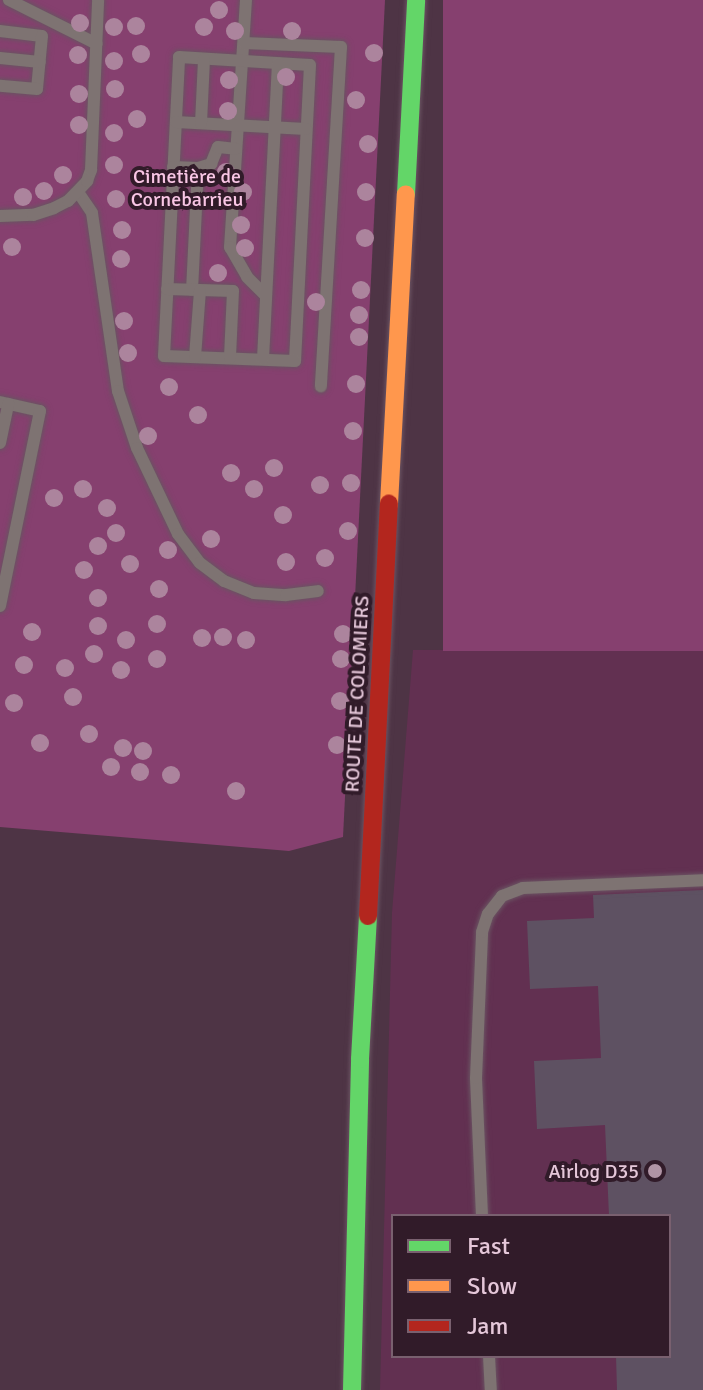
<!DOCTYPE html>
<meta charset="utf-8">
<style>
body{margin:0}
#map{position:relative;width:703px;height:1390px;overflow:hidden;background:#4e3445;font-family:Signika,sans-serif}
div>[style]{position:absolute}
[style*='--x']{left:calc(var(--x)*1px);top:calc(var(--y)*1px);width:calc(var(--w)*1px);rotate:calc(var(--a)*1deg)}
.built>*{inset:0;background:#623051}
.green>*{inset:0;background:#86406f;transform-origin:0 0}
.building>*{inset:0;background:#5e5162}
.roads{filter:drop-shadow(0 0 2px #6a5362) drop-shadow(0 0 2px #6a5362)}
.lane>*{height:12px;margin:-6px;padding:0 6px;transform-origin:6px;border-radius:6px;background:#7e7372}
.fast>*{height:18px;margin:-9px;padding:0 9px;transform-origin:9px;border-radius:9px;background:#63d668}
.slow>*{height:18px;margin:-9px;padding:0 9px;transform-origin:9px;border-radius:9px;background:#ff974d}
.jam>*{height:18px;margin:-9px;padding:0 9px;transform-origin:9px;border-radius:9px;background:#b3261e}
.trees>*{width:18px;height:18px;margin:-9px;border-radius:50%;background:#ac849d}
.dots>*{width:22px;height:22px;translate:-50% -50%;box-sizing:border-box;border:4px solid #311b29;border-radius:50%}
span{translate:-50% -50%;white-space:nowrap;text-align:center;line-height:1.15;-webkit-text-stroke:8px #311b29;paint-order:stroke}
.park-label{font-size:20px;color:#f9c6e5}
.street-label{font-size:20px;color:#e5c7d9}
.poi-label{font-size:20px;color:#e5c7d9}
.right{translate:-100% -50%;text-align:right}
.legend{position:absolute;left:391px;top:1214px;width:280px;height:144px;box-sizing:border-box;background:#311b29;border:2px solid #79606f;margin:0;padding:10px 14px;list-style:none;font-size:24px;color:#e5c7d9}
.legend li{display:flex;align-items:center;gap:16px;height:40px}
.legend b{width:40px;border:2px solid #79606f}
</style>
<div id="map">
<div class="built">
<i style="clip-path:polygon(evenodd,703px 649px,703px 1390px,380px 1390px,392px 913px,413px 650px,703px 649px,393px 1216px,669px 1216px,669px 1356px,393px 1356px,393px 1216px)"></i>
</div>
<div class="green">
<i style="clip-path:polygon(0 0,385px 0,343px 837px,289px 851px,0 827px)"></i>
<i style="left:443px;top:0;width:260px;height:651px"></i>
</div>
<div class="building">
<i style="clip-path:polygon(703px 890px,703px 1390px,617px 1390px,616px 1356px,669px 1356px,669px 1216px,609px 1216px,605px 1125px,537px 1129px,534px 1061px,601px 1058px,598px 986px,530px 989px,527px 921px,594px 918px,593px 895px)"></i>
</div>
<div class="roads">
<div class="lane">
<i style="--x:9;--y:0;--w:98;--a:26.6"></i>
<i style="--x:246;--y:0;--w:248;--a:93.7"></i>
<i style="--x:230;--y:247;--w:34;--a:60"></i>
<i style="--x:247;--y:277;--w:27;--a:45"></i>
<i style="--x:0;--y:31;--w:42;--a:6.8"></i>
<i style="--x:42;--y:36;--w:53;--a:95.4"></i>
<i style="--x:37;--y:89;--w:37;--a:-175"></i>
<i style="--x:244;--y:43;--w:97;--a:2.4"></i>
<i style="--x:341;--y:47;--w:340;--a:93.4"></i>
<i style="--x:179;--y:57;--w:131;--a:3.5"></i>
<i style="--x:310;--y:65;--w:296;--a:92.9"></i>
<i style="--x:295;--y:361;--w:131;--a:-177.8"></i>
<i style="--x:164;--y:356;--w:299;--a:-87.1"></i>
<i style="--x:0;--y:58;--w:40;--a:5.7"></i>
<i style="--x:176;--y:122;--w:130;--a:3.1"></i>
<i style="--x:201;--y:123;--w:64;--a:-87.3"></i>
<i style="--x:173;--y:167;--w:25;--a:2"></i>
<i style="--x:198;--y:168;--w:122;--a:92.8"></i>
<i style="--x:198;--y:168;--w:14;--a:-17"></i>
<i style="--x:211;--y:164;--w:18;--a:-68"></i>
<i style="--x:218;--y:147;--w:18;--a:6"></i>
<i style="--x:78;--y:192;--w:25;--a:56"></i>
<i style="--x:92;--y:213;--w:180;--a:81.7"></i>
<i style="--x:118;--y:391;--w:60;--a:71.6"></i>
<i style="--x:137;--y:448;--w:95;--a:64.5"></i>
<i style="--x:178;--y:534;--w:36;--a:53"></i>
<i style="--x:200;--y:563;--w:30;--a:37"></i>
<i style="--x:224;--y:581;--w:32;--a:22"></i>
<i style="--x:254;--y:593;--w:32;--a:4"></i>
<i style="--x:286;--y:595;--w:32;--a:-7"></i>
<i style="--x:0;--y:216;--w:33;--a:-2"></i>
<i style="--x:33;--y:215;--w:22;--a:-18"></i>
<i style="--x:54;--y:208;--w:16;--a:-27"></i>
<i style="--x:68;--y:201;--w:28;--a:-46"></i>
<i style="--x:87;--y:181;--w:12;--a:-70"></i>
<i style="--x:91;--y:170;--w:170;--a:-87.6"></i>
<i style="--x:167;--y:289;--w:66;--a:1.7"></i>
<i style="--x:233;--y:291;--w:67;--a:92.6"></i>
<i style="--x:195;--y:357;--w:67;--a:-85.7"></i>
<i style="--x:263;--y:359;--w:296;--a:-87.1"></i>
<i style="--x:0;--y:402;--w:41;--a:12.7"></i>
<i style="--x:40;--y:411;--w:199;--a:101.6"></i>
<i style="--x:0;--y:443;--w:40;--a:-78"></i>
<i style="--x:482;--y:1216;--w:138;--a:-92.5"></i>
<i style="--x:476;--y:1078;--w:146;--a:-87.6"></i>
<i style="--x:482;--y:932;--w:19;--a:-72"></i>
<i style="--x:488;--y:914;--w:23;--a:-52"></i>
<i style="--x:502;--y:896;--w:22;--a:-21"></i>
<i style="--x:523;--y:888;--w:180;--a:-2.5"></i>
<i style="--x:489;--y:1356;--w:34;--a:87"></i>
</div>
<div class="fast">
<i style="--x:406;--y:194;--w:194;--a:-87"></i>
<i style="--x:352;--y:1390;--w:331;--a:-88.6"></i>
<i style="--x:360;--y:1059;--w:143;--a:-86.8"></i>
</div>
<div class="slow">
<i style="--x:389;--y:504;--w:310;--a:-86.9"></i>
</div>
<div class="jam">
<i style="--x:368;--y:916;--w:413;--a:-87.1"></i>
</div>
</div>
<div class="trees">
<i style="left:219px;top:10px"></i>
<i style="left:80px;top:23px"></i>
<i style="left:136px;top:26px"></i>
<i style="left:114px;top:27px"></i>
<i style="left:204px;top:27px"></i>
<i style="left:235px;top:31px"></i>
<i style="left:292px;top:31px"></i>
<i style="left:374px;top:53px"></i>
<i style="left:141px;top:54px"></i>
<i style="left:78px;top:55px"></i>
<i style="left:114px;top:61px"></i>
<i style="left:286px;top:77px"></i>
<i style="left:229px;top:80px"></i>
<i style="left:115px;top:89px"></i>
<i style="left:79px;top:94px"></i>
<i style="left:356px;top:100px"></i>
<i style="left:228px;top:111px"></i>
<i style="left:137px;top:119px"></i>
<i style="left:79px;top:125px"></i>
<i style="left:114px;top:133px"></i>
<i style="left:368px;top:144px"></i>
<i style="left:114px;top:165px"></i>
<i style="left:226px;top:172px"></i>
<i style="left:63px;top:175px"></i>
<i style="left:44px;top:191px"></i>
<i style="left:243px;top:192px"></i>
<i style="left:366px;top:192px"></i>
<i style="left:23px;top:197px"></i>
<i style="left:116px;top:199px"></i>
<i style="left:241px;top:225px"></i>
<i style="left:122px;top:230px"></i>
<i style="left:365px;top:238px"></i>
<i style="left:12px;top:247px"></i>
<i style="left:245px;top:248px"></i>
<i style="left:121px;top:259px"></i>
<i style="left:218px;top:273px"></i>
<i style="left:361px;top:290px"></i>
<i style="left:316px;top:302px"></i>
<i style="left:359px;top:315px"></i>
<i style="left:124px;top:321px"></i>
<i style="left:359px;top:337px"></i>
<i style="left:128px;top:353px"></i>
<i style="left:356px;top:384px"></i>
<i style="left:169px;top:387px"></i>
<i style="left:198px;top:415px"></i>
<i style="left:353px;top:431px"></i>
<i style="left:148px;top:436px"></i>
<i style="left:274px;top:468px"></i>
<i style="left:231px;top:473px"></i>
<i style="left:351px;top:483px"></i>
<i style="left:320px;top:485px"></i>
<i style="left:83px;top:489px"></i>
<i style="left:254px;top:489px"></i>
<i style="left:54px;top:498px"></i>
<i style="left:107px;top:508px"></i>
<i style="left:283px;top:515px"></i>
<i style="left:348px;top:531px"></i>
<i style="left:116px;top:533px"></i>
<i style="left:211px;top:539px"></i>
<i style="left:98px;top:546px"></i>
<i style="left:168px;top:550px"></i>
<i style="left:325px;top:558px"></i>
<i style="left:286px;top:562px"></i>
<i style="left:130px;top:564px"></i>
<i style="left:84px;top:570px"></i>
<i style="left:159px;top:589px"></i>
<i style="left:98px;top:598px"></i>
<i style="left:157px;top:624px"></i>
<i style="left:98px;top:626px"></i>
<i style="left:32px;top:632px"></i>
<i style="left:343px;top:634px"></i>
<i style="left:223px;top:637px"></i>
<i style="left:202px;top:638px"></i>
<i style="left:126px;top:640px"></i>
<i style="left:246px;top:640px"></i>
<i style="left:94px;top:654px"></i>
<i style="left:157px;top:659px"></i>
<i style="left:341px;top:659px"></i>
<i style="left:24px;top:665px"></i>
<i style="left:65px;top:668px"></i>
<i style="left:121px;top:670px"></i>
<i style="left:73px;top:697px"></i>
<i style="left:340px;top:701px"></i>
<i style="left:14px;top:703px"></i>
<i style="left:89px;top:734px"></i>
<i style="left:40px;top:743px"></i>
<i style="left:337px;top:745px"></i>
<i style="left:123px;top:748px"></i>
<i style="left:143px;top:751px"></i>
<i style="left:111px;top:767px"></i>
<i style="left:140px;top:772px"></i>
<i style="left:171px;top:775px"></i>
<i style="left:236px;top:791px"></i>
</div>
<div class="dots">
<i style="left:655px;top:1171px;background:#b094a5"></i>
</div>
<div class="park-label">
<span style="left:187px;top:188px">Cimetière de<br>Cornebarrieu</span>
</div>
<div class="street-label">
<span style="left:357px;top:694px;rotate:-87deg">ROUTE DE COLOMIERS</span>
</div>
<div class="poi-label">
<span class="right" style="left:639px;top:1171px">Airlog D35</span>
</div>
<ul class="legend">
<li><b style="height:10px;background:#63d668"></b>Fast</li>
<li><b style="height:10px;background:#ff974d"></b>Slow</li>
<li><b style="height:10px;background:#b3261e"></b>Jam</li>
</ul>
</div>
